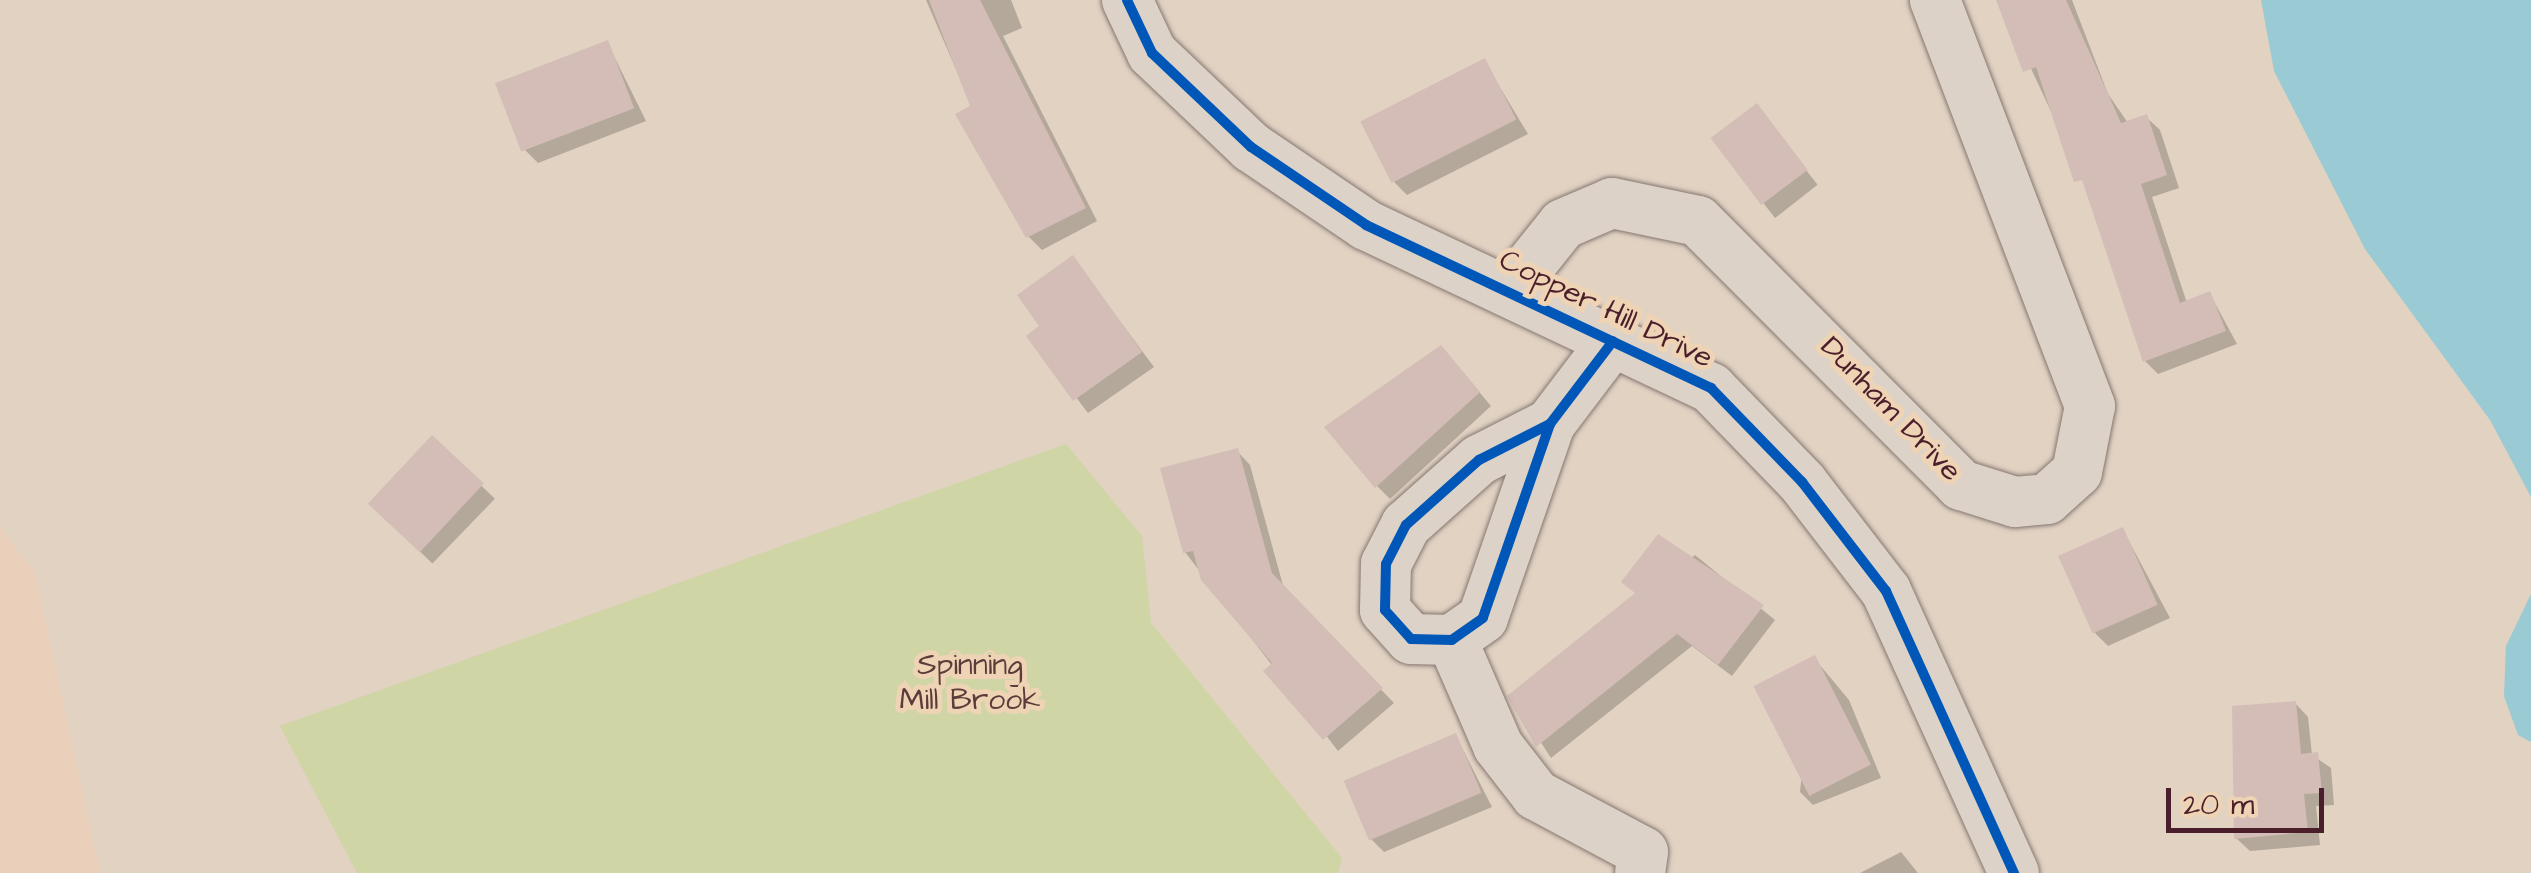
<!DOCTYPE html>
<style>
body{margin:0}
#map{position:relative;width:2531px;height:873px;overflow:hidden;background:#e1d2c2;font-family:"Architects Daughter",sans-serif}
div>[style]{position:absolute}
[style*='--x']{left:calc(var(--x)*1px);top:calc(var(--y)*1px);width:calc(var(--w)*1px);rotate:calc(var(--a)*1deg)}
.built>*{inset:0;background:#eacfba}
.green>*{inset:0;background:#cfd5a5}
.water>*{inset:0;background:#9acad3}
.shadow>*{inset:0;background:#0003;transform-origin:0 0}
.building>*{inset:0;background:#d3bdb6;transform-origin:0 0}
.roads{filter:drop-shadow(0 0 2px #867772) drop-shadow(0 0 2px #867772)}
.minor>*{height:50px;margin:-25px;padding:0 25px;transform-origin:25px;border-radius:25px;background:#dcd2c7}
.cycleway>*{height:10px;margin:-5px;padding:0 5px;transform-origin:5px;border-radius:5px;background:#0057b8}
span{translate:-50% -50%;white-space:nowrap;text-align:center;line-height:1.15;-webkit-text-stroke:10px #eed3b5;paint-order:stroke}
.street-label{font-size:30px;color:#4a1f2b}
.park-label{font-size:30px;color:#5c3b3a}
.scale{position:absolute;left:2166px;top:788px;width:158px;height:45px;box-sizing:border-box;border:5px solid #4a1f2b;border-top:0;padding-left:12px;font-size:30px;line-height:35px;white-space:nowrap;color:#4a1f2b;-webkit-text-stroke:8px #eed3b5;paint-order:stroke}
</style>
<div id="map">
<div class="built">
<i style="clip-path:polygon(0 527px,35px 573px,100px 873px,0 873px)"></i>
</div>
<div class="green">
<i style="clip-path:polygon(1066px 444px,1142px 536px,1151px 623px,1342px 858px,1338px 873px,357px 873px,280px 726px)"></i>
</div>
<div class="water">
<i style="clip-path:polygon(2261px 0,2531px 0,2531px 497px,2490px 420px,2365px 249px,2274px 71px)"></i>
<i style="clip-path:polygon(2531px 594px,2531px 742px,2518px 735px,2504px 696px,2506px 646px)"></i>
</div>
<div class="shadow">
<i style="clip-path:polygon(926px 0,1011px 0,1022px 28px,1003px 36px,1097px 221px,1042px 250px,1028px 236px)"></i>
<i style="clip-path:polygon(1999px 0,2072px 0,2108px 94px,2128px 123px,2146px 117px,2160px 130px,2179px 188px,2152px 197px,2187px 303px,2210px 294px,2237px 344px,2158px 374px,2145px 361px,2090px 195px)"></i>
<i style="clip-path:polygon(607px 42px,646px 121px,538px 163px,524px 149px)"></i>
<i style="clip-path:polygon(1484px 61px,1528px 134px,1407px 195px,1394px 182px)"></i>
<i style="left:1756px;top:106px;width:100px;height:54px;rotate:52deg"></i>
<i style="clip-path:polygon(1073px 258px,1154px 367px,1088px 413px,1029px 336px,1043px 327px)"></i>
<i style="clip-path:polygon(1454px 362px,1491px 406px,1390px 499px,1377px 486px)"></i>
<i style="left:433px;top:439px;width:86px;height:90px;rotate:44deg"></i>
<i style="clip-path:polygon(1237px 451px,1250px 465px,1284px 589px,1394px 703px,1338px 751px,1185px 552px)"></i>
<i style="clip-path:polygon(2123px 530px,2170px 618px,2108px 646px,2095px 633px)"></i>
<i style="clip-path:polygon(1695px 555px,1775px 620px,1732px 676px,1692px 646px,1551px 758px,1511px 696px)"></i>
<i style="clip-path:polygon(1814px 658px,1849px 700px,1881px 778px,1813px 805px,1800px 792px)"></i>
<i style="clip-path:polygon(2295px 703px,2308px 717px,2312px 755px,2331px 768px,2334px 805px,2316px 806px,2320px 845px,2250px 851px,2236px 838px)"></i>
<i style="clip-path:polygon(1456px 736px,1492px 807px,1384px 852px,1370px 838px)"></i>
<i style="clip-path:polygon(1901px 852px,1918px 873px,1860px 873px)"></i>
</div>
<div class="building">
<i style="clip-path:polygon(929px 0,980px 0,1086px 208px,1026px 238px,955px 114px,970px 106px)"></i>
<i style="clip-path:polygon(1996px 0,2066px 0,2121px 123px,2147px 114px,2167px 175px,2141px 184px,2180px 303px,2210px 291px,2226px 331px,2143px 362px,2082px 180px,2074px 182px,2036px 67px,2023px 72px)"></i>
<i style="left:608px;top:40px;width:73px;height:121px;rotate:69deg"></i>
<i style="left:1485px;top:58px;width:69px;height:140px;rotate:63deg"></i>
<i style="left:1757px;top:103px;width:84px;height:58px;rotate:53deg"></i>
<i style="clip-path:polygon(1073px 255px,1142px 352px,1073px 401px,1026px 336px,1039px 326px,1017px 295px)"></i>
<i style="clip-path:polygon(1441px 345px,1480px 392px,1375px 488px,1324px 427px)"></i>
<i style="left:432px;top:435px;width:71px;height:94px;rotate:43deg"></i>
<i style="clip-path:polygon(1238px 448px,1272px 573px,1383px 688px,1323px 740px,1263px 671px,1272px 663px,1201px 580px,1193px 551px,1183px 553px,1160px 468px)"></i>
<i style="left:2123px;top:527px;width:85px;height:71px;rotate:66deg"></i>
<i style="clip-path:polygon(1658px 534px,1764px 605px,1718px 665px,1677px 634px,1536px 747px,1507px 696px,1635px 593px,1621px 582px)"></i>
<i style="left:1815px;top:655px;width:123px;height:69px;rotate:63deg"></i>
<i style="clip-path:polygon(2296px 701px,2301px 754px,2318px 752px,2322px 793px,2304px 794px,2308px 832px,2234px 839px,2232px 706px)"></i>
<i style="left:1456px;top:733px;width:65px;height:122px;rotate:67deg"></i>
</div>
<div class="roads">
<div class="minor">
<i style="--x:1127;--y:0;--w:59;--a:64.7"></i>
<i style="--x:1152;--y:53;--w:137;--a:43.5"></i>
<i style="--x:1251;--y:147;--w:139;--a:34.1"></i>
<i style="--x:1366;--y:225;--w:382;--a:25.3"></i>
<i style="--x:1711;--y:388;--w:131;--a:45.9"></i>
<i style="--x:1802;--y:482;--w:138;--a:52.4"></i>
<i style="--x:1886;--y:591;--w:310;--a:65.6"></i>
<i style="--x:1511;--y:289;--w:83;--a:-51.3"></i>
<i style="--x:1563;--y:224;--w:53;--a:-23.2"></i>
<i style="--x:1612;--y:203;--w:88;--a:11.8"></i>
<i style="--x:1698;--y:221;--w:373;--a:45.1"></i>
<i style="--x:1961;--y:485;--w:57;--a:17.5"></i>
<i style="--x:2015;--y:502;--w:32;--a:-5"></i>
<i style="--x:2047;--y:499;--w:40;--a:-42"></i>
<i style="--x:2077;--y:472;--w:67;--a:-78.9"></i>
<i style="--x:2090;--y:406;--w:435;--a:-110.9"></i>
<i style="--x:1550;--y:424;--w:205;--a:109.1"></i>
<i style="--x:1483;--y:618;--w:38;--a:145"></i>
<i style="--x:1452;--y:640;--w:41;--a:-178.6"></i>
<i style="--x:1411;--y:639;--w:39;--a:-132"></i>
<i style="--x:1385;--y:610;--w:46;--a:-88.8"></i>
<i style="--x:1386;--y:564;--w:44;--a:-62.9"></i>
<i style="--x:1406;--y:525;--w:98;--a:-41.7"></i>
<i style="--x:1479;--y:460;--w:80;--a:-26.9"></i>
<i style="--x:1550;--y:424;--w:104;--a:-52.8"></i>
<i style="--x:1452;--y:640;--w:116;--a:66.5"></i>
<i style="--x:1498;--y:746;--w:62;--a:52.2"></i>
<i style="--x:1536;--y:795;--w:121;--a:28"></i>
<i style="--x:1643;--y:852;--w:21;--a:98"></i>
</div>
</div>
<div class="cycleway">
<i style="--x:1127;--y:0;--w:59;--a:64.7"></i>
<i style="--x:1152;--y:53;--w:137;--a:43.5"></i>
<i style="--x:1251;--y:147;--w:139;--a:34.1"></i>
<i style="--x:1366;--y:225;--w:382;--a:25.3"></i>
<i style="--x:1711;--y:388;--w:131;--a:45.9"></i>
<i style="--x:1802;--y:482;--w:138;--a:52.4"></i>
<i style="--x:1886;--y:591;--w:310;--a:65.6"></i>
<i style="--x:1550;--y:424;--w:205;--a:109.1"></i>
<i style="--x:1483;--y:618;--w:38;--a:145"></i>
<i style="--x:1452;--y:640;--w:41;--a:-178.6"></i>
<i style="--x:1411;--y:639;--w:39;--a:-132"></i>
<i style="--x:1385;--y:610;--w:46;--a:-88.8"></i>
<i style="--x:1386;--y:564;--w:44;--a:-62.9"></i>
<i style="--x:1406;--y:525;--w:98;--a:-41.7"></i>
<i style="--x:1479;--y:460;--w:80;--a:-26.9"></i>
<i style="--x:1550;--y:424;--w:104;--a:-52.8"></i>
</div>
<div class="street-label">
<span style="left:1606px;top:309px;rotate:26deg">Copper Hill Drive</span>
<span style="left:1891px;top:409px;rotate:46deg">Dunham Drive</span>
</div>
<div class="park-label">
<span style="left:970px;top:682px">Spinning<br>Mill Brook</span>
</div>
<div class="scale">20 m</div>
</div>
